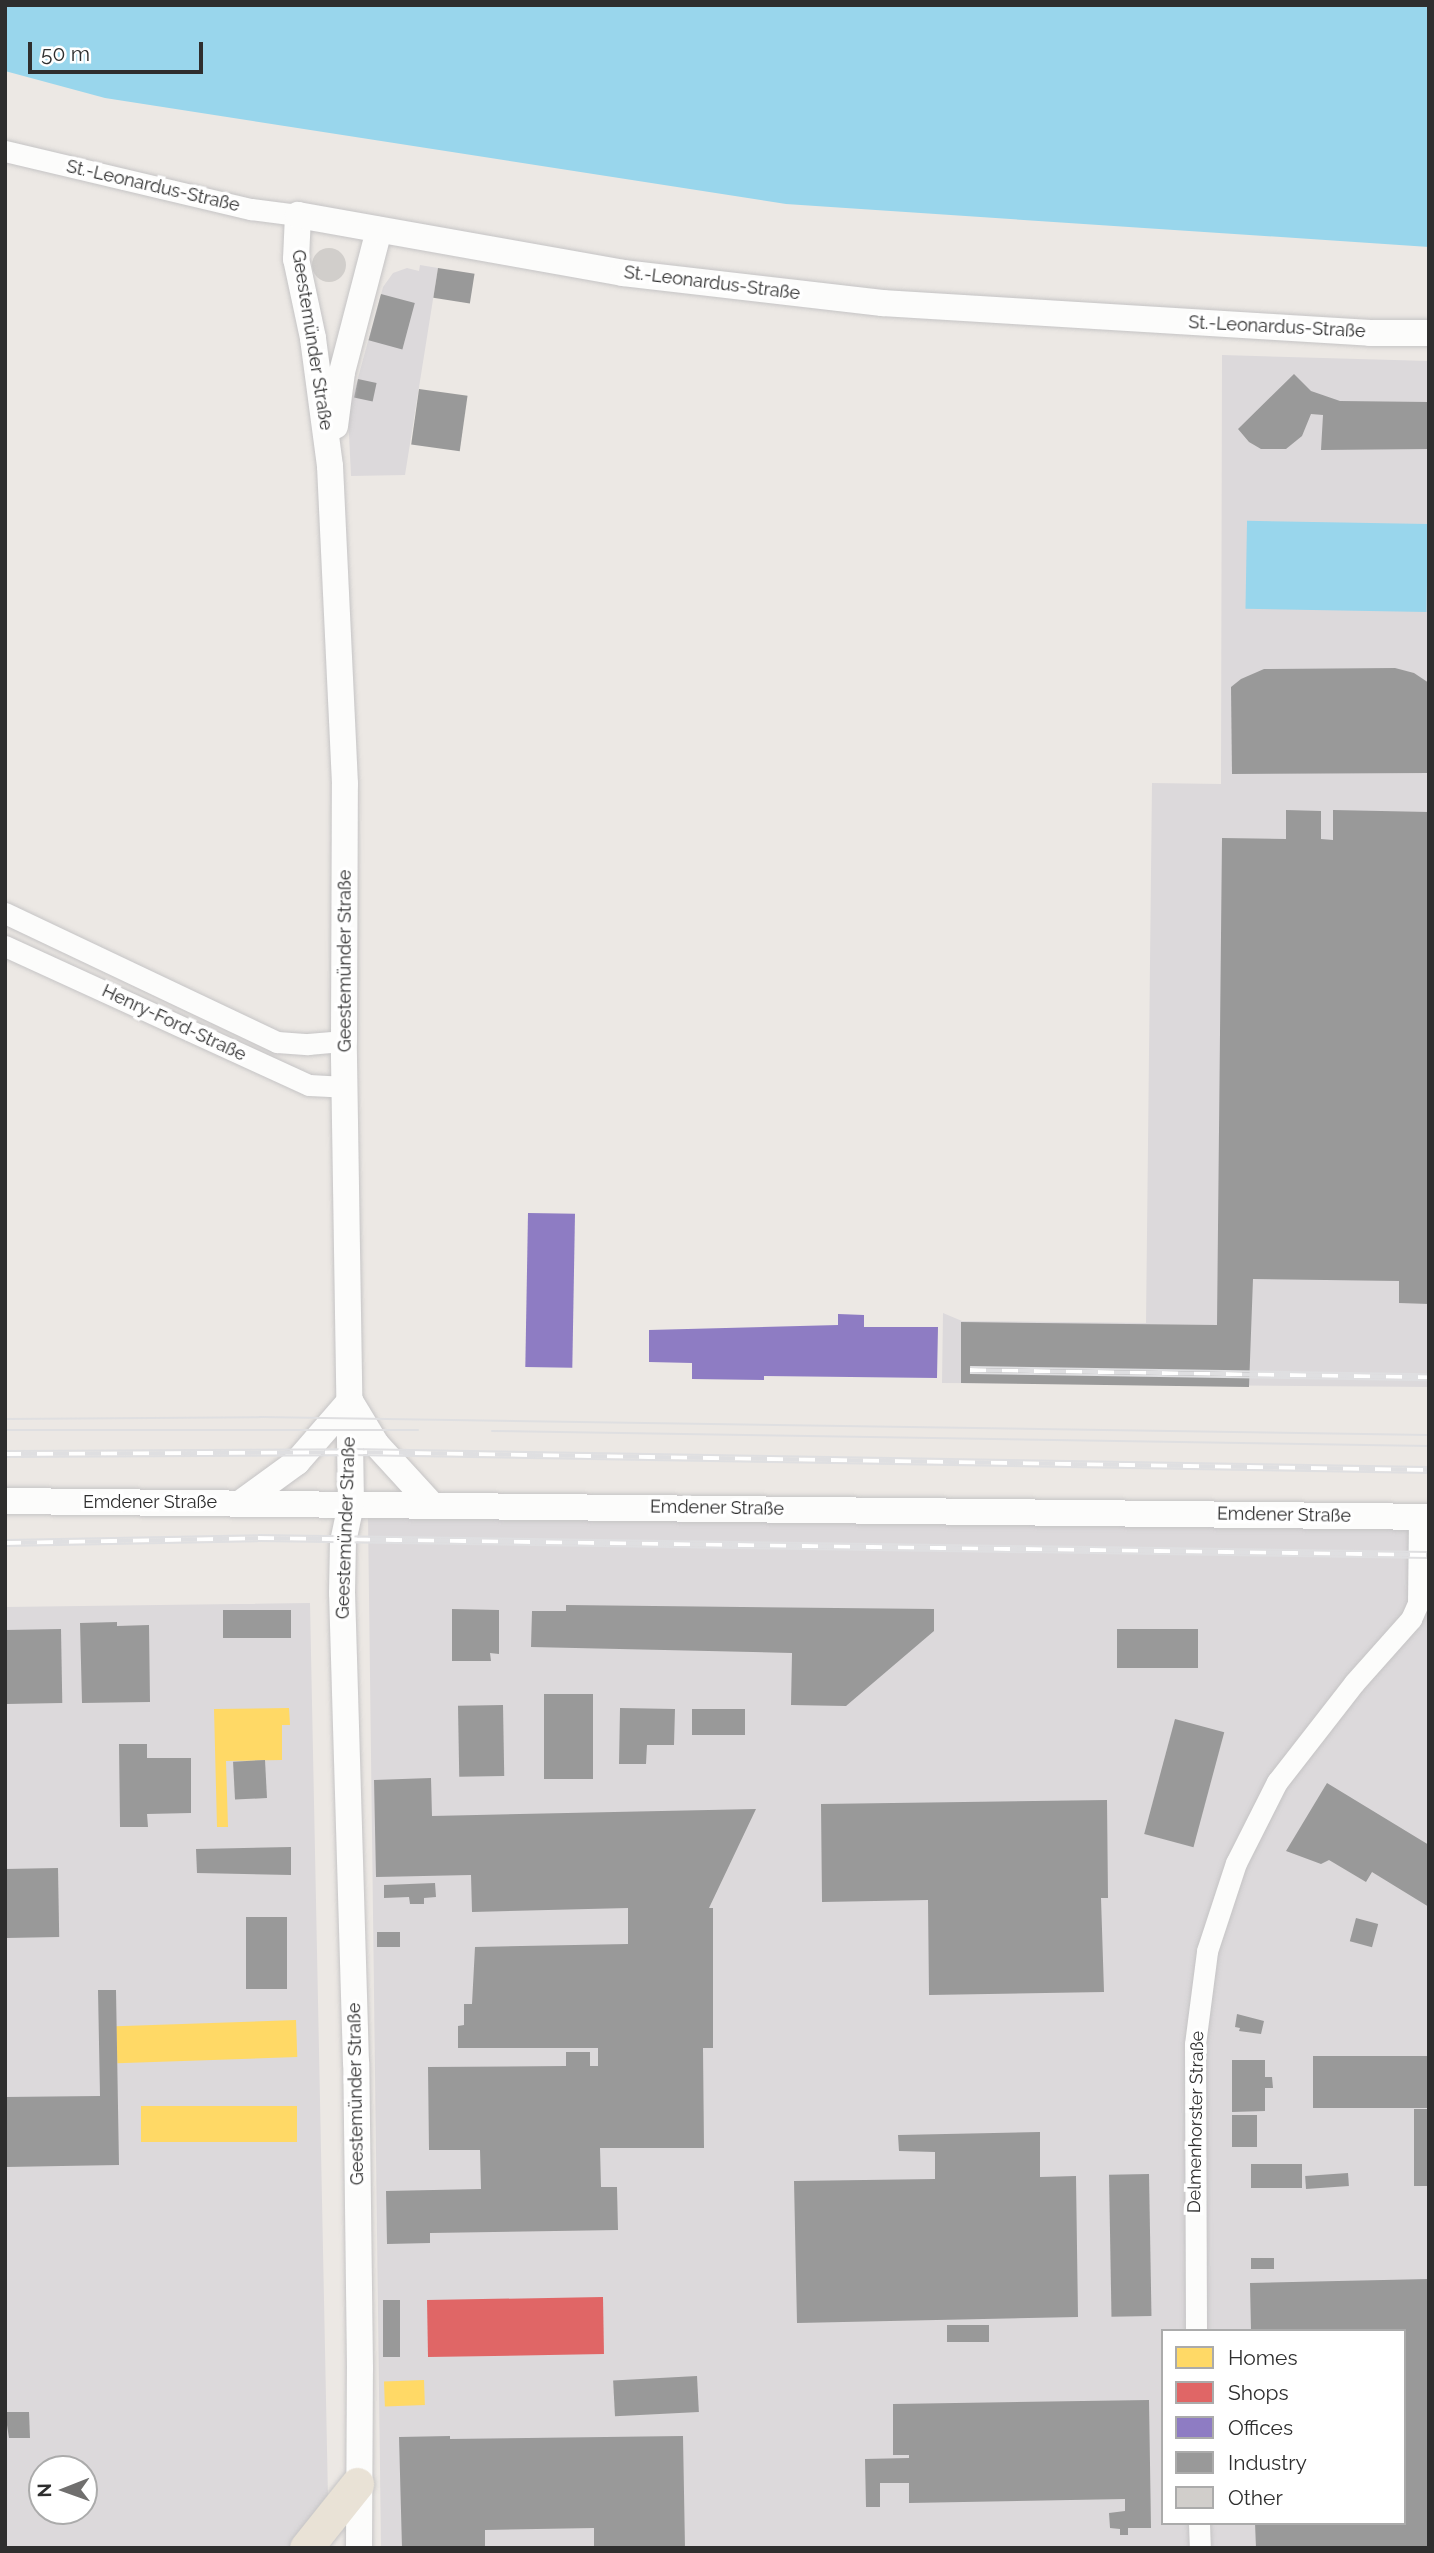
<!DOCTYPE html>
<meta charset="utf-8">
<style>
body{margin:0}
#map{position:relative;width:1434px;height:2553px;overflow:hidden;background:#ece8e4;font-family:Raleway,sans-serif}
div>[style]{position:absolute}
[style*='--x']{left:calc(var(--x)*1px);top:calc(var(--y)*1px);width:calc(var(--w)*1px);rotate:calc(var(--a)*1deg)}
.industrial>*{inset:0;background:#dcd9db}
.water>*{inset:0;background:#99d6ec;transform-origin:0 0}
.homes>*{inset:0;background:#ffd966;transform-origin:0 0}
.shops>*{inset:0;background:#e06666;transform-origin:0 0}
.offices>*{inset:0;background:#8e7cc3;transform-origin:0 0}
.industry>*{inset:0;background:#999;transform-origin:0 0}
.building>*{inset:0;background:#d1cecb}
.round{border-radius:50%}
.roads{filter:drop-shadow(0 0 2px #c5c4c5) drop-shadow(0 0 2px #c5c4c5)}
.minor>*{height:21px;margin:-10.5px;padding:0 10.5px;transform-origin:10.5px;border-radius:10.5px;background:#fcfcfb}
.tertiary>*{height:26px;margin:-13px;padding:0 13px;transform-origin:13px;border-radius:13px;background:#fcfcfb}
.trunk>*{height:33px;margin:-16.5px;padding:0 16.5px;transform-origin:16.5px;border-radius:16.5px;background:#e9e2d6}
.tram>*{height:2px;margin:-1px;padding:0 1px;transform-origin:1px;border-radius:1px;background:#dfdfe1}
.rail>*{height:8px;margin-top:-4px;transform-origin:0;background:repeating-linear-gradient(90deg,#fff 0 16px,#dfdfe1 0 32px);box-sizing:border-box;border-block:2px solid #dfdfe1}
span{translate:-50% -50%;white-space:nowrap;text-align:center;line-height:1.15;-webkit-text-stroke:7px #fff;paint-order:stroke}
.street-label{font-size:18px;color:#2e2e2e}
.frame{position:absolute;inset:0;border:7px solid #2e2e2e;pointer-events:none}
.legend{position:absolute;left:1161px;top:2329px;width:245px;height:196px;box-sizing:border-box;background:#fff;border:2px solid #ababab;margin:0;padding:9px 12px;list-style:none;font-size:21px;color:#2e2e2e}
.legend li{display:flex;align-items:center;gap:14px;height:35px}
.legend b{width:35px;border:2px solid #ababab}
.north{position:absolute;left:28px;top:2455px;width:70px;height:70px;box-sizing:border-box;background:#fff;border:2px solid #ababab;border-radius:50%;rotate:269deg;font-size:19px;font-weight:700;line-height:28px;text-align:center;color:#2e2e2e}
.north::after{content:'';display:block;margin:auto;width:24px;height:32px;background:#706f6e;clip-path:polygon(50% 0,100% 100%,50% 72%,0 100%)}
.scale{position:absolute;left:28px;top:42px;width:175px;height:32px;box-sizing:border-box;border:4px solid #2e2e2e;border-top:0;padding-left:9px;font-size:21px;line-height:24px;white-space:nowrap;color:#2e2e2e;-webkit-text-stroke:5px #fff;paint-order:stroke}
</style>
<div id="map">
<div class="industrial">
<i style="clip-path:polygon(420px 265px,438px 268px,405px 475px,351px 476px,348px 414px,383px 287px,393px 273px,407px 268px,419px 271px)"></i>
<i style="clip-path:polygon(1222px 355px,1429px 361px,1429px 1387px,942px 1383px,943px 1313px,962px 1321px,1146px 1323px,1152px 783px,1221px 784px)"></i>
<i style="clip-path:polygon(evenodd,1429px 1516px,1429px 2548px,381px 2548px,368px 1517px,1429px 1516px,1163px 2331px,1404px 2331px,1404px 2523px,1163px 2523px,1163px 2331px)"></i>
<i style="clip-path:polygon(evenodd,310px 1603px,329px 2548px,5px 2548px,5px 1607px,310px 1603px,42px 2469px,84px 2469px,84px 2511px,42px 2511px,42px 2469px)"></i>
</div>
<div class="water">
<i style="clip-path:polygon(5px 5px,1429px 5px,1429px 247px,786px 204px,105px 98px,5px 71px)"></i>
<i style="left:1428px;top:524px;width:88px;height:181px;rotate:91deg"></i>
</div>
<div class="homes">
<i style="clip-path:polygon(289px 1708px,290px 1725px,282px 1725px,282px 1760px,226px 1761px,228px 1827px,217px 1827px,214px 1709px)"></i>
<i style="left:296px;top:2020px;width:37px;height:180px;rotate:88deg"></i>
<i style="left:297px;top:2106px;width:36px;height:156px;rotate:90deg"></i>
<i style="left:424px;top:2380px;width:25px;height:40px;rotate:88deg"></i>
</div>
<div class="shops">
<i style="left:603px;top:2297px;width:57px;height:176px;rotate:89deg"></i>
</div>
<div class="offices">
<i style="left:528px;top:1213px;width:47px;height:154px;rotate:1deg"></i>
<i style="clip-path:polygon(838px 1314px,864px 1315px,864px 1327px,938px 1327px,937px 1378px,764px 1376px,764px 1380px,692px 1379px,692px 1363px,649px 1362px,649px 1330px,838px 1325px)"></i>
</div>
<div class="industry">
<i style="left:438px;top:268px;width:37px;height:30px;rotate:9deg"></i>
<i style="left:381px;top:294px;width:35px;height:48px;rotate:15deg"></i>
<i style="clip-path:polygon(1294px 374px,1311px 391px,1340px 401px,1429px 402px,1429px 449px,1321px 450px,1323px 415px,1311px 414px,1302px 436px,1286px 449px,1261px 449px,1249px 442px,1238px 429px)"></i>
<i style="left:358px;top:379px;width:19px;height:19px;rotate:12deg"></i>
<i style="left:419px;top:389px;width:49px;height:56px;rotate:8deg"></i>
<i style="clip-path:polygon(1395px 668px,1414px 673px,1429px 683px,1429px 773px,1232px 774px,1231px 687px,1241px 679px,1264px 669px)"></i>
<i style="clip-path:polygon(1286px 810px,1321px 811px,1321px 839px,1333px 840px,1333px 810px,1429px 812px,1429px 1304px,1399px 1303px,1399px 1281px,1253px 1279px,1249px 1387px,961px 1383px,961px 1322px,1217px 1325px,1222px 838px,1286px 839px)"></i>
<i style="clip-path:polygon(566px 1605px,934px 1609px,934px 1631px,846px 1706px,791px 1705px,792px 1653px,531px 1647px,532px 1611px,566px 1611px)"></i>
<i style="clip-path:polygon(452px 1609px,499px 1610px,499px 1654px,490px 1653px,491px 1661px,452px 1661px)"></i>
<i style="left:223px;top:1610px;width:68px;height:28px"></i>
<i style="clip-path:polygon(117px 1622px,117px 1626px,149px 1625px,150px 1702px,82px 1703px,80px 1623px)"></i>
<i style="left:61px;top:1629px;width:74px;height:56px;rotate:89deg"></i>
<i style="left:1198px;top:1629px;width:39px;height:81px;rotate:90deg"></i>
<i style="left:544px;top:1694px;width:49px;height:85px"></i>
<i style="left:503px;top:1705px;width:71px;height:45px;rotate:89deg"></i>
<i style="clip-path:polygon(620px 1708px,675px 1709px,674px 1745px,647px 1745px,646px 1764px,619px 1764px)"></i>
<i style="left:692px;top:1709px;width:53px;height:26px"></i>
<i style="left:1175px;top:1719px;width:51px;height:119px;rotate:15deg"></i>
<i style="clip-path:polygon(119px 1744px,147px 1744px,147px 1758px,191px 1758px,191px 1813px,147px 1814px,148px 1827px,120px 1827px)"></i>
<i style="left:265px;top:1760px;width:38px;height:32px;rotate:87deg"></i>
<i style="clip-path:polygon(431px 1778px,432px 1816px,756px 1809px,709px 1908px,713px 1908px,713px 2048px,703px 2048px,704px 2148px,600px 2148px,601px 2187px,617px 2187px,618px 2230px,430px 2233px,430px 2243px,387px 2244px,386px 2191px,481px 2189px,480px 2150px,429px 2150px,428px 2067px,566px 2066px,566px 2052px,590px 2052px,590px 2066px,598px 2066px,598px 2048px,458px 2048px,458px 2026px,464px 2025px,464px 2004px,472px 2004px,475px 1947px,628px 1944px,628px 1908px,472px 1912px,471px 1875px,376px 1877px,374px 1780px)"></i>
<i style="clip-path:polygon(1327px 1783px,1429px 1845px,1429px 1907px,1372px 1872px,1366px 1882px,1329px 1860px,1321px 1864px,1286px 1851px)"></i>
<i style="clip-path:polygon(1107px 1800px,1108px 1898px,1101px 1898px,1104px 1992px,929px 1995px,928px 1900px,822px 1902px,821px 1804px)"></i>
<i style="clip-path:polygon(291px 1847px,291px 1875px,197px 1873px,196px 1849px)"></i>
<i style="left:58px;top:1868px;width:69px;height:53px;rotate:89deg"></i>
<i style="clip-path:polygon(435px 1883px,436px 1897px,424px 1898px,424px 1904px,410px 1904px,409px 1897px,384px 1898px,384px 1885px)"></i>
<i style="left:246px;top:1917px;width:41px;height:72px"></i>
<i style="left:1356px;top:1918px;width:23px;height:24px;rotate:15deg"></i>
<i style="left:377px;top:1932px;width:23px;height:15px"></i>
<i style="clip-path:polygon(98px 1990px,116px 1990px,119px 2165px,5px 2167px,5px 2097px,100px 2096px)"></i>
<i style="clip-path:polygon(1237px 2014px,1264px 2021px,1261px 2034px,1239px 2031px,1240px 2028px,1235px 2027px)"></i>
<i style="left:1429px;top:2056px;width:52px;height:116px;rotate:90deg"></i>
<i style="clip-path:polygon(1232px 2060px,1265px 2060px,1265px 2077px,1272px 2077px,1273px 2088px,1265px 2088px,1265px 2111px,1232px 2112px)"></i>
<i style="left:1429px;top:2109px;width:77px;height:15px;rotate:90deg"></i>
<i style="left:1232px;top:2115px;width:25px;height:32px"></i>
<i style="clip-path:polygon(1040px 2132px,1040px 2177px,1076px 2176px,1078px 2317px,797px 2323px,794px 2181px,935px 2179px,935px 2152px,899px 2151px,898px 2135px)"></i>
<i style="left:1251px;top:2164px;width:51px;height:24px"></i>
<i style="left:1348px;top:2173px;width:13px;height:43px;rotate:86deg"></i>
<i style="left:1149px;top:2174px;width:142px;height:40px;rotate:89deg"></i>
<i style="left:1251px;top:2258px;width:23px;height:11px"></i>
<i style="clip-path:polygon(1429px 2279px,1429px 2548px,1256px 2548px,1255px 2523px,1404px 2523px,1404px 2331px,1251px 2331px,1250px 2283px)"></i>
<i style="left:383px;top:2300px;width:17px;height:57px"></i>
<i style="left:989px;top:2325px;width:17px;height:42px;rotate:90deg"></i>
<i style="left:697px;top:2376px;width:36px;height:84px;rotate:87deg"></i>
<i style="clip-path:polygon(1149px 2400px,1151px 2528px,1128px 2528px,1128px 2535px,1120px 2535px,1120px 2529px,1110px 2528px,1109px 2513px,1125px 2511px,1125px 2499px,909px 2503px,909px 2483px,880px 2483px,880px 2507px,866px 2507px,865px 2459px,909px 2458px,909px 2455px,893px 2455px,893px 2404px)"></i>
<i style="clip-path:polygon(5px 2412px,29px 2412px,30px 2438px,9px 2438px)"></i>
<i style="clip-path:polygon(450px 2436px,450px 2439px,683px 2436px,685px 2548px,594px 2548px,594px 2528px,485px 2530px,485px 2548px,402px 2548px,399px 2437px)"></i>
</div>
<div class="building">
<i class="round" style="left:312px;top:248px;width:34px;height:34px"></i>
</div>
<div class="roads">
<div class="minor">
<i style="--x:5;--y:151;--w:253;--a:13.3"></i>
<i style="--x:251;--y:209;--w:47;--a:7.3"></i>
<i style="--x:5;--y:913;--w:301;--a:25.4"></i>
<i style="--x:277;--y:1042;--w:31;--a:4"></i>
<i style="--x:308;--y:1044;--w:36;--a:-5"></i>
<i style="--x:5;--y:946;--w:334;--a:24.6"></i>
<i style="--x:309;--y:1085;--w:36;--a:3"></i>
<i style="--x:1196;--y:2331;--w:287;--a:-90.2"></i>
<i style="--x:1195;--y:2044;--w:94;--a:-82.6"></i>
<i style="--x:1207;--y:1951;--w:93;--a:-71.8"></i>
<i style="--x:1236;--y:1863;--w:91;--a:-63.2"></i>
<i style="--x:1277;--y:1782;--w:125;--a:-52.1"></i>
<i style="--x:1354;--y:1683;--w:86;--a:-48.3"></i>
<i style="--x:1411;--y:1619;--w:17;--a:-66"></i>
<i style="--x:1418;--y:1603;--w:86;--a:-89.3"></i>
<i style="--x:1199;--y:2523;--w:25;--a:88"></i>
</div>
<div class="tertiary">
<i style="--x:335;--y:426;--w:54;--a:-82.6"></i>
<i style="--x:342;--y:372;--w:147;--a:-75.4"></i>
<i style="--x:5;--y:1501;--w:1424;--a:0.64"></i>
<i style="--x:242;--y:1502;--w:68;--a:-36"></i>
<i style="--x:297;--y:1462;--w:81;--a:-49"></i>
<i style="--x:350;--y:1401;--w:50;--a:58.8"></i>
<i style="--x:376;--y:1444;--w:81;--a:47.5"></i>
<i style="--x:359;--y:2548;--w:179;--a:-89.7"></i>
<i style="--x:360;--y:2369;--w:306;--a:-90.7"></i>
<i style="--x:356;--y:2063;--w:470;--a:-91.7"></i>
<i style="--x:342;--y:1593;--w:51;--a:-88.9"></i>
<i style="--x:343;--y:1542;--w:39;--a:-78"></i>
<i style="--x:351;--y:1504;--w:463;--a:-90.9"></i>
<i style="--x:344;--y:1041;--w:257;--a:-89.8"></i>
<i style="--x:345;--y:784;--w:318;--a:-92.7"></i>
<i style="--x:330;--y:466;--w:129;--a:-97.6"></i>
<i style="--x:313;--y:338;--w:81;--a:-102.1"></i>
<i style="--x:296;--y:259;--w:44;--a:-87.4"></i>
<i style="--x:298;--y:215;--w:330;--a:10.1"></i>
<i style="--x:623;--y:273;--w:261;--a:6.6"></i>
<i style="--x:882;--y:303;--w:489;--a:3.5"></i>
<i style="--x:1370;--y:333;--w:59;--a:0"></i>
</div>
<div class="trunk">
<i style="--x:306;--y:2548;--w:82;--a:-51.4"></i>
</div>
</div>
<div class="tram">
<i style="--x:5;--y:1419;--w:255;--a:-0.4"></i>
<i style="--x:260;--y:1417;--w:1169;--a:0.88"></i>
<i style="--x:5;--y:1430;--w:413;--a:0"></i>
<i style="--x:492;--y:1431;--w:937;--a:0.92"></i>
</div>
<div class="rail">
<i style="--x:970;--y:1370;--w:459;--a:0.9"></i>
<i style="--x:5;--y:1454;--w:346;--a:-0.3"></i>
<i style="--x:351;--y:1452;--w:1078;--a:0.96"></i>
<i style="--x:5;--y:1543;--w:253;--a:-1.1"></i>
<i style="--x:258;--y:1538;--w:1171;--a:0.83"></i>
</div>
<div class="street-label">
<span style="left:153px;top:186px;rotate:13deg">St.-Leonardus-Straße</span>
<span style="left:712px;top:283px;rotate:7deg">St.-Leonardus-Straße</span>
<span style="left:1277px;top:327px;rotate:3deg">St.-Leonardus-Straße</span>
<span style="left:312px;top:340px;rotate:81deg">Geestemünder Straße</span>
<span style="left:345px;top:961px;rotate:-90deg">Geestemünder Straße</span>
<span style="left:174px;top:1023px;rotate:25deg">Henry-Ford-Straße</span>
<span style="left:150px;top:1502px">Emdener Straße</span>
<span style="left:717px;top:1508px;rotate:1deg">Emdener Straße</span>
<span style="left:1284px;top:1515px;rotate:1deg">Emdener Straße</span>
<span style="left:346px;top:1528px;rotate:-88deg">Geestemünder Straße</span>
<span style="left:356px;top:2094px;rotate:-91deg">Geestemünder Straße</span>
<span style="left:1196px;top:2122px;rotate:-89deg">Delmenhorster Straße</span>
</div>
<div class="frame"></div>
<ul class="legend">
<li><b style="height:19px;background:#ffd966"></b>Homes</li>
<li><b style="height:19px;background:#e06666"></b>Shops</li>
<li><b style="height:19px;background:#8e7cc3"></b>Offices</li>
<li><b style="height:19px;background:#999"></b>Industry</li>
<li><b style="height:19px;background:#d1cecb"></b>Other</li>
</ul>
<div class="north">N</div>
<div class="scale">50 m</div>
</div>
